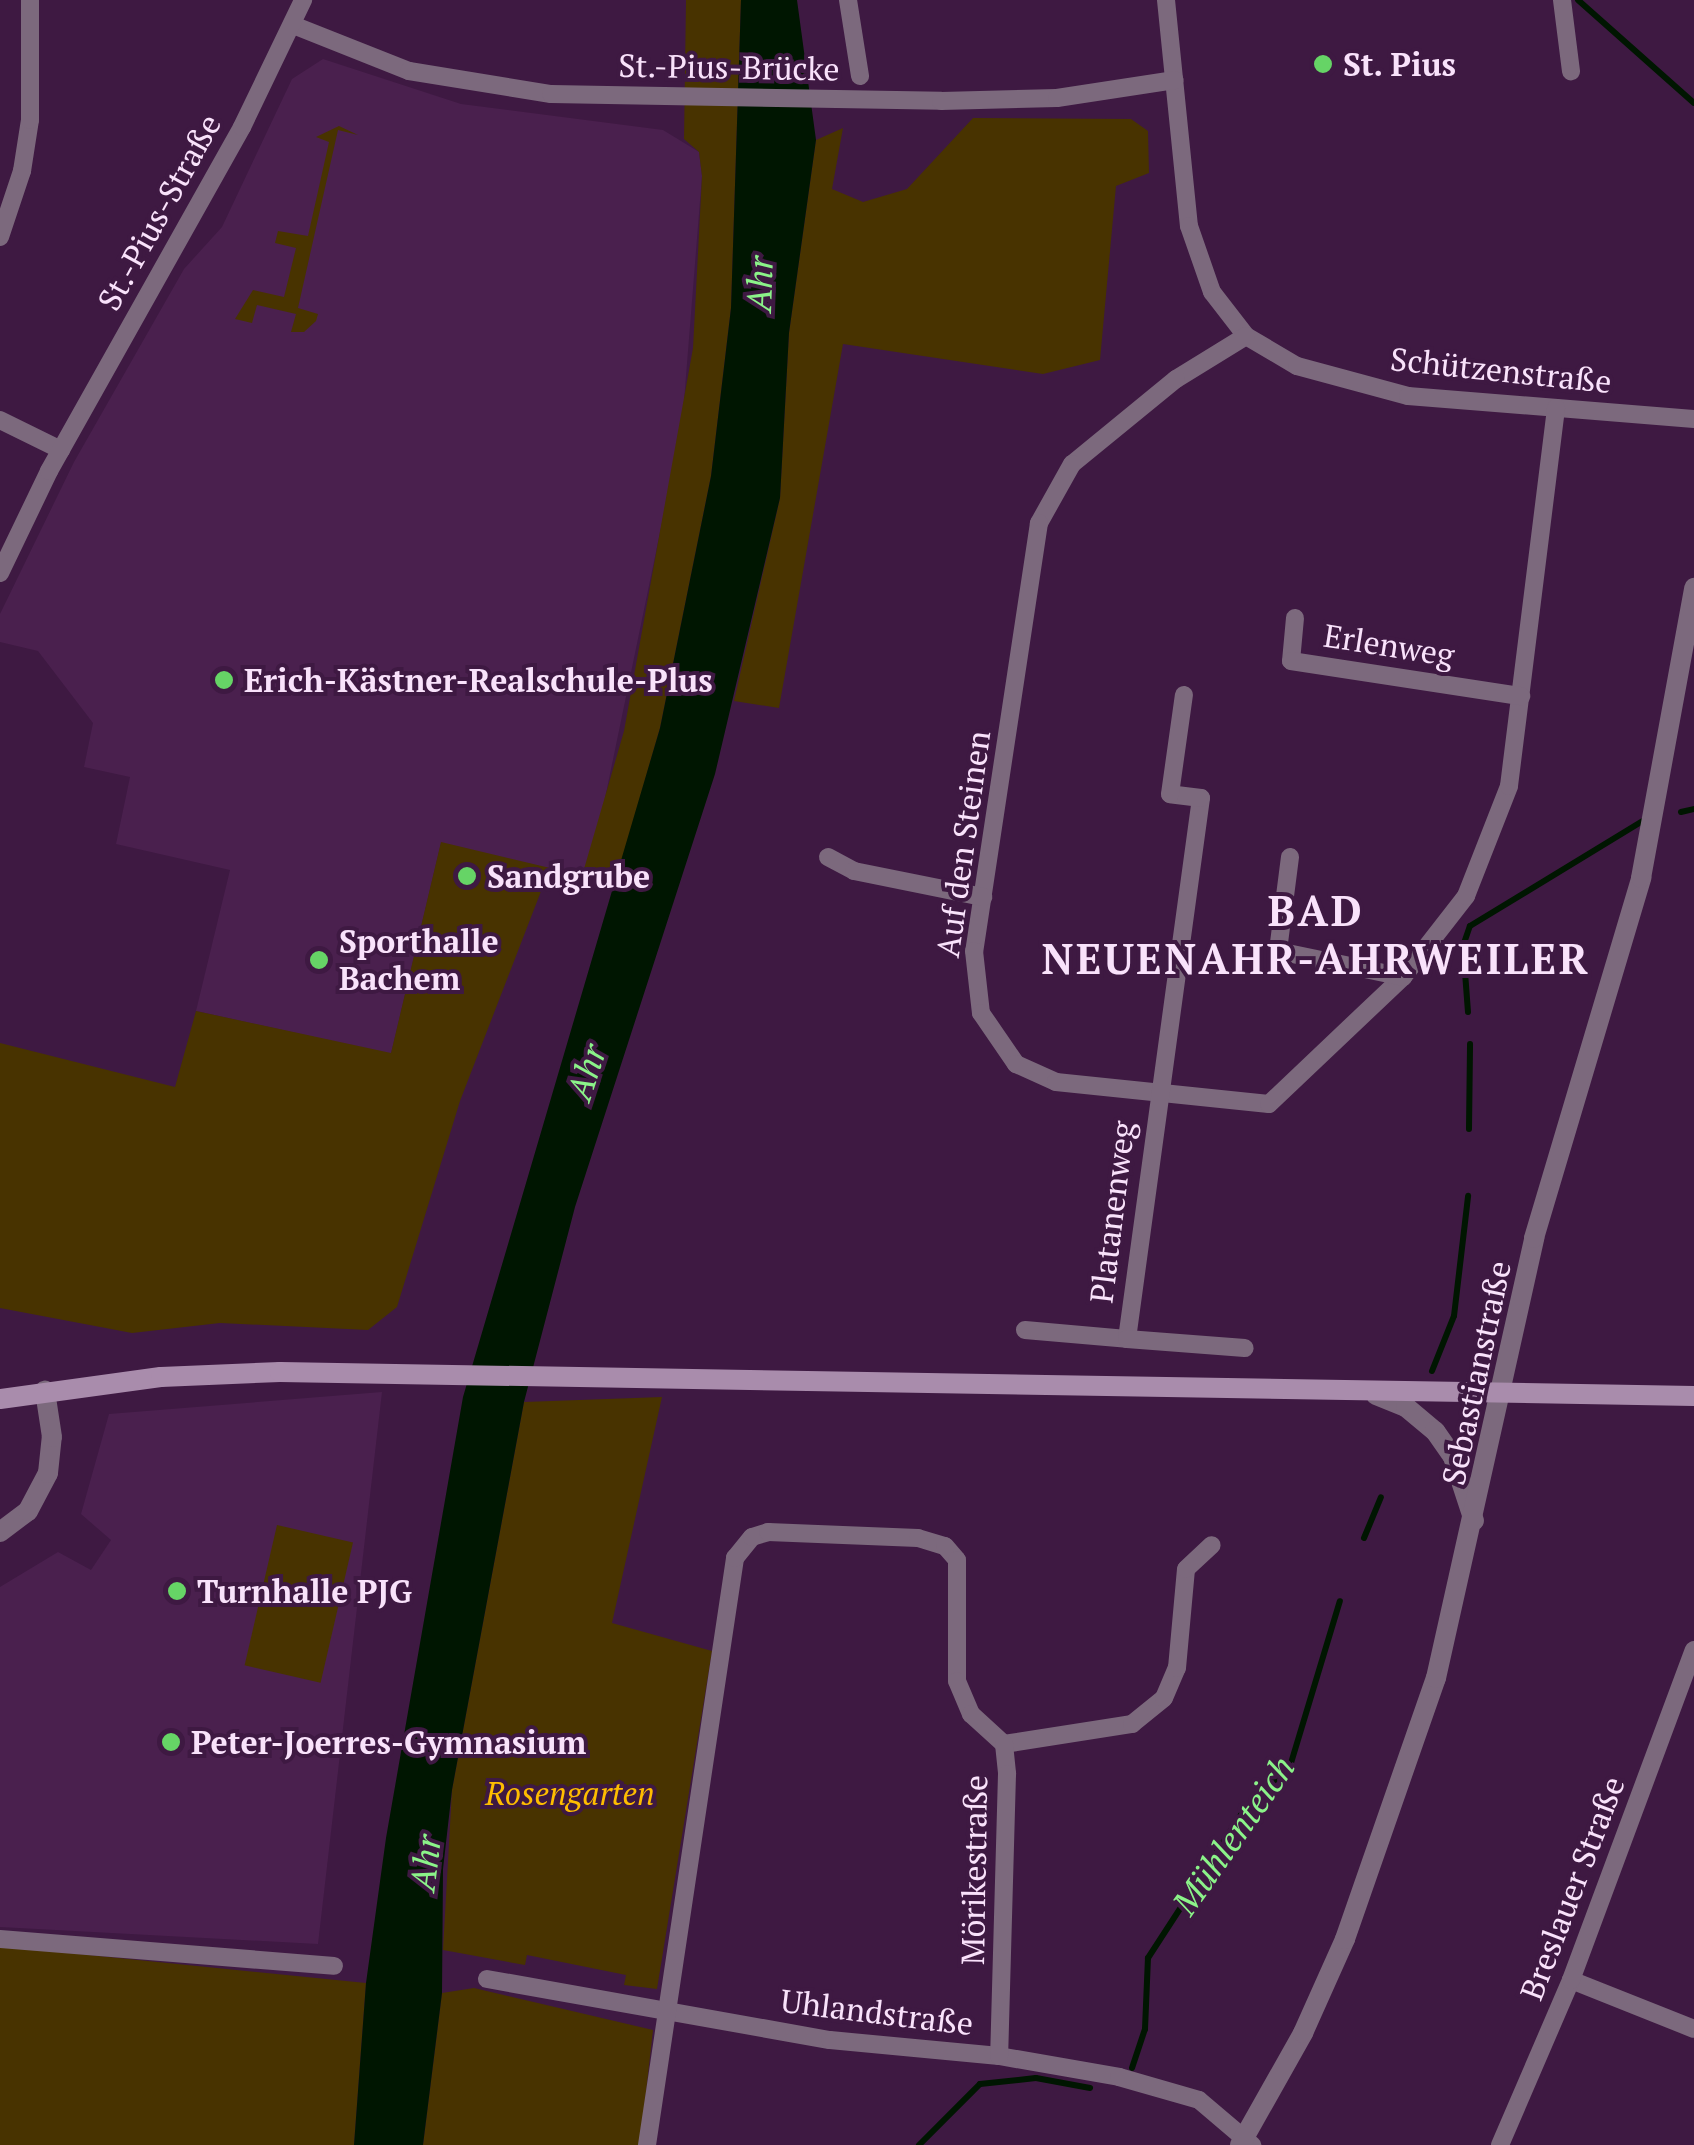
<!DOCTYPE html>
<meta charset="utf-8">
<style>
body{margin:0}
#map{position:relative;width:1694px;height:2145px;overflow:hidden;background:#3e1942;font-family:"PT Serif",serif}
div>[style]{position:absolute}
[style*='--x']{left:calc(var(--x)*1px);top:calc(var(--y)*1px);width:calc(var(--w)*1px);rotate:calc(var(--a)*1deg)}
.built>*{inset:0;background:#4a204e}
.green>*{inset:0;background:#483300;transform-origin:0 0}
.water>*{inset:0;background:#001601}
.stream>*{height:6px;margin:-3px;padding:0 3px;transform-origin:3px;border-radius:3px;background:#001601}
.minor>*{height:18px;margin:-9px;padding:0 9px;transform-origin:9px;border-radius:9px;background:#7c697d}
.tertiary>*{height:20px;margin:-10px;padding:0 10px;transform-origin:10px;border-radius:10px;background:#7c697d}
.secondary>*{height:20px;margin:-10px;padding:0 10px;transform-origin:10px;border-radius:10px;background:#a98cac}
.dots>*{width:28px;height:28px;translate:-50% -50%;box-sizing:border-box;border:5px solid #3e1942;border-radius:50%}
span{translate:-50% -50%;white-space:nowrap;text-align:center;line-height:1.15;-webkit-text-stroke:8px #3e1942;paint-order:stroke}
.poi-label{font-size:32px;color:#f9e2fb;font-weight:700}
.left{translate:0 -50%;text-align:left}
.street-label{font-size:32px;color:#f9e2fb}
.park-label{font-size:32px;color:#febd00;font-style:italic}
.water-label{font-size:35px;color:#8bf389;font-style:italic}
.district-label{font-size:42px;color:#f9e2fb;font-weight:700;letter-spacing:2.5px}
</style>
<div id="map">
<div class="built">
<i style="clip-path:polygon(323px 59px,461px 104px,663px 130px,699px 152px,702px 176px,682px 426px,598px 832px,582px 876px,441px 843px,391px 1054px,196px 1011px,230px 870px,116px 844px,130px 777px,84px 767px,93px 723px,38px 651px,0 642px,0 614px,74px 462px,184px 269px,222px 227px,292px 79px)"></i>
<i style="clip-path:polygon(382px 1392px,318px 1944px,0 1927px,0 1587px,58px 1552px,91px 1570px,111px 1540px,81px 1514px,109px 1414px)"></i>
</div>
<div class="green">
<i style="clip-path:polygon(686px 0,741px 0,731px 308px,711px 476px,660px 728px,615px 884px,582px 876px,624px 731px,693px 348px,702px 176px,699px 152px,684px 139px)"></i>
<i style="clip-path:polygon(973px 118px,1131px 119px,1148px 131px,1149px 173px,1116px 186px,1100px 360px,1043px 374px,843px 344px,779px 708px,734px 701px,780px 498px,789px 333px,816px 140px,843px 128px,832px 189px,863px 202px,907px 189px)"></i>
<i style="clip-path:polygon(339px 126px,358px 135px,338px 130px,298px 308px,318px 314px,316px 321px,304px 332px,291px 332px,296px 314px,257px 305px,252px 323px,235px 319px,253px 290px,284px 297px,296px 248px,275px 243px,278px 231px,308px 236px,329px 142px,316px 137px)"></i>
<i style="clip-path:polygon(441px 842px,550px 868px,460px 1101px,397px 1307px,368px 1330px,220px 1323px,132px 1333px,0 1308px,0 1043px,175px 1087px,196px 1011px,391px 1053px)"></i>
<i style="clip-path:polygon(662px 1397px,612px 1623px,712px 1651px,657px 1989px,624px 1985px,626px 1975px,527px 1955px,525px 1965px,443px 1950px,452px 1790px,524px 1402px)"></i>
<i style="left:277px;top:1525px;width:78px;height:144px;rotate:13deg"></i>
<i style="clip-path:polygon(0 1946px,366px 1983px,354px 2145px,0 2145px)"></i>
<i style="clip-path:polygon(474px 1988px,653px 2030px,640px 2145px,423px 2145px,442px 1993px)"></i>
</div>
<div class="water">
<i style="clip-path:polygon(741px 0,797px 0,816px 140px,789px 333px,780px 498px,715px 774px,575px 1207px,524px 1402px,452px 1790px,443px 1869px,442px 1993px,423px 2145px,354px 2145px,366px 1983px,386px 1838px,463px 1397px,660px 728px,711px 476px,731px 308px)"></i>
</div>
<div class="stream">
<i style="--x:1578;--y:0;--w:155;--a:41.6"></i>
<i style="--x:1681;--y:812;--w:13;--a:-13"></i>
<i style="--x:1468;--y:1012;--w:66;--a:-94.3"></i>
<i style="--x:1463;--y:946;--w:21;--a:-71"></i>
<i style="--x:1470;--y:926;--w:202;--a:-31.3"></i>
<i style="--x:1469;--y:1129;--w:85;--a:-89.3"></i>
<i style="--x:1432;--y:1371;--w:59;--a:-68.2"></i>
<i style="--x:1454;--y:1316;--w:121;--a:-83.3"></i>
<i style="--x:1364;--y:1538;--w:44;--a:-67.5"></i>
<i style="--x:1132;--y:2068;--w:41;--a:-71.6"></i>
<i style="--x:1145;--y:2029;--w:71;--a:-87.6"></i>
<i style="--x:1148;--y:1958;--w:171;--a:-57"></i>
<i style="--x:1241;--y:1815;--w:72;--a:-46.1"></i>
<i style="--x:1291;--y:1763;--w:169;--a:-73.2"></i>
<i style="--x:919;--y:2145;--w:86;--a:-45"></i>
<i style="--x:980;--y:2084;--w:56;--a:-6.1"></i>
<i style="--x:1036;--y:2078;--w:55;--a:10.5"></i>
</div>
<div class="minor">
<i style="--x:848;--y:0;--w:77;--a:81"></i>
<i style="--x:1166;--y:0;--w:227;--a:84.2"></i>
<i style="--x:1189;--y:226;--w:70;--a:70.8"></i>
<i style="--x:1212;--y:292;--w:56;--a:52.3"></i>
<i style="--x:1246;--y:336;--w:59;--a:30.5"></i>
<i style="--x:1297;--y:366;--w:115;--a:15.1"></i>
<i style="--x:1408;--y:396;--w:287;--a:4.6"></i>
<i style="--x:1562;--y:0;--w:72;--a:82.8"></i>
<i style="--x:293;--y:25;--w:125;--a:21.6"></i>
<i style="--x:409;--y:71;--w:144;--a:9.2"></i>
<i style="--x:551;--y:94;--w:390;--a:1"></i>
<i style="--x:941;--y:101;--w:116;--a:-1.5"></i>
<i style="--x:1057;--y:98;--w:119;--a:-8.7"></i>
<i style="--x:0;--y:237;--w:70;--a:-71.6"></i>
<i style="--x:22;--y:171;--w:52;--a:-81.1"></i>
<i style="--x:30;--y:120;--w:120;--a:-90"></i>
<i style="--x:1246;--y:336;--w:82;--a:148.4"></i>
<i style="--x:1176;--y:379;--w:134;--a:140.7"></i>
<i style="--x:1072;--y:464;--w:68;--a:119.2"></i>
<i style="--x:1039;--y:523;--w:433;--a:98.6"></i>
<i style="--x:974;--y:951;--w:62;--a:83.6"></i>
<i style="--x:981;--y:1013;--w:62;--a:55.5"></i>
<i style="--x:1016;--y:1064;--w:44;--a:24.2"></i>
<i style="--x:1056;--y:1082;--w:214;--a:5.9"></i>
<i style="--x:1269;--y:1104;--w:185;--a:-43.5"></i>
<i style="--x:1403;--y:977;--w:103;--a:-52.1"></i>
<i style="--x:1466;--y:896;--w:118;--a:-68.6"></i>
<i style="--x:1509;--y:786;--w:381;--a:-82.9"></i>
<i style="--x:0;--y:420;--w:68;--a:26.2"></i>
<i style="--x:0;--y:573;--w:113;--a:-64.3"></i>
<i style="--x:49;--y:471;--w:394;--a:-60.7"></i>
<i style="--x:242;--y:127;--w:141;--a:-64.3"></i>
<i style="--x:1295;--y:618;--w:43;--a:95.3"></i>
<i style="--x:1291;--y:661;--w:233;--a:8.7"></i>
<i style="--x:828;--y:857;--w:30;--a:28"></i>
<i style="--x:854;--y:871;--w:132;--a:11.4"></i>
<i style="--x:1290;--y:857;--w:95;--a:97.3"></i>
<i style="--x:1278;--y:951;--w:128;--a:11.7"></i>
<i style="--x:1025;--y:1330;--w:102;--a:5"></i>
<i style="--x:1127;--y:1339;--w:546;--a:-82.21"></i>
<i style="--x:1201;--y:798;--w:31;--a:-173"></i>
<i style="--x:1170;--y:794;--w:100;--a:-82"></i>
<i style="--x:1127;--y:1339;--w:118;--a:4.4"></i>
<i style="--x:1004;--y:1744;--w:130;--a:-8.9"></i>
<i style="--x:1132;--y:1724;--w:41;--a:-39.1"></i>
<i style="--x:1164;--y:1698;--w:33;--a:-67"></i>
<i style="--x:1177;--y:1668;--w:99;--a:-84.8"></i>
<i style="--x:1186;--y:1569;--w:35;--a:-43"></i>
<i style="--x:0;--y:1939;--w:335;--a:4.6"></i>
<i style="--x:487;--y:1979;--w:348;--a:10.1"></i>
<i style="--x:830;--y:2040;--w:170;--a:5.4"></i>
<i style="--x:999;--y:2056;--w:122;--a:9.9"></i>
<i style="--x:1119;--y:2077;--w:83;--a:16"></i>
<i style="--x:1199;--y:2100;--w:70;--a:40.3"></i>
<i style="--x:1571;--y:1980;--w:132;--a:21.7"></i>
<i style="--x:647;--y:2145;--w:594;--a:-81.47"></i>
<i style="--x:735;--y:1558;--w:27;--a:-51"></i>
<i style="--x:752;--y:1537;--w:17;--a:-17"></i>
<i style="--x:768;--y:1532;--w:150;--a:2.3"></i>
<i style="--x:918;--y:1538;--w:28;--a:17"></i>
<i style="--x:945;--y:1546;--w:18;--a:49"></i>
<i style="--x:957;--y:1560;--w:121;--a:90"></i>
<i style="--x:957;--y:1681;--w:36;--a:67"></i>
<i style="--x:971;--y:1714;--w:45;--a:42.3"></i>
<i style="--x:1004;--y:1744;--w:30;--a:84"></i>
<i style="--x:1007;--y:1774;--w:282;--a:91.6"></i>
<i style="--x:1500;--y:2145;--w:180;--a:-66.7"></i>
<i style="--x:1571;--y:1980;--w:352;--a:-69.6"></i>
</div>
<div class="tertiary">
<i style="--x:1376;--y:1395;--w:32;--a:22"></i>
<i style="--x:1406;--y:1407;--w:38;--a:40"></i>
<i style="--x:1435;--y:1431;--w:32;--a:55"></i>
<i style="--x:1453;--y:1457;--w:67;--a:71.8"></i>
<i style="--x:0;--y:1532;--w:35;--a:-37"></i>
<i style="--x:28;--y:1511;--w:43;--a:-62.2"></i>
<i style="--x:48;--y:1473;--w:36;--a:-84"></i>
<i style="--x:52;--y:1437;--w:47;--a:-98.7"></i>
<i style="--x:1240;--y:2145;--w:129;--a:-60.6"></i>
<i style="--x:1303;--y:2033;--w:103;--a:-65.9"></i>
<i style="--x:1345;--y:1939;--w:276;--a:-70.8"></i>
<i style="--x:1436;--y:1678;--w:451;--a:-77.4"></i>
<i style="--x:1534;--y:1238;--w:376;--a:-73.4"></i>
<i style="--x:1641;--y:878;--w:295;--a:-79.6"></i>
</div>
<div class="secondary">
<i style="--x:0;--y:1399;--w:162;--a:-7.8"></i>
<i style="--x:161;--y:1377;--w:119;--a:-2.4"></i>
<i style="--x:280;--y:1372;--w:1414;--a:0.97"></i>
</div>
<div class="dots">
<i style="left:1323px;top:64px;background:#66d466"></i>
<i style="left:224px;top:680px;background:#66d466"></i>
<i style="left:467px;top:876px;background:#66d466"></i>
<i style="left:319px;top:960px;background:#66d466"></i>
<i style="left:177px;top:1591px;background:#66d466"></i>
<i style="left:171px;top:1742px;background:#66d466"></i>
</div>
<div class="poi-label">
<span class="left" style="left:1343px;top:64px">St. Pius</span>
<span class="left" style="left:244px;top:680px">Erich-Kästner-Realschule-Plus</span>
<span class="left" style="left:487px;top:876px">Sandgrube</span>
<span class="left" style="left:339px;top:960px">Sporthalle<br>Bachem</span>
<span class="left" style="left:197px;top:1591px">Turnhalle PJG</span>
<span class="left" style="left:191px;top:1742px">Peter-Joerres-Gymnasium</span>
</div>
<div class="street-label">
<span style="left:729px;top:67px;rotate:1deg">St.-Pius-Brücke</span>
<span style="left:159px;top:212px;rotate:-61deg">St.-Pius-Straße</span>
<span style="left:1501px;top:370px;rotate:6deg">Schützenstraße</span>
<span style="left:1389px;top:645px;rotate:9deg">Erlenweg</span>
<span style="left:963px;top:844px;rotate:-82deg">Auf den Steinen</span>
<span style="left:1112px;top:1212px;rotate:-83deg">Platanenweg</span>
<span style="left:1476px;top:1373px;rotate:-78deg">Sebastianstraße</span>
<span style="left:974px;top:1870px;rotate:-89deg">Mörikestraße</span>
<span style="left:1572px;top:1888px;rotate:-69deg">Breslauer Straße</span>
<span style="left:877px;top:2012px;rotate:7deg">Uhlandstraße</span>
</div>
<div class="park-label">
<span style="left:570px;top:1793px">Rosengarten</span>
</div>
<div class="water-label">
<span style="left:759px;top:284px;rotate:-88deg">Ahr</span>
<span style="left:586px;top:1072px;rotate:-72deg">Ahr</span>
<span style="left:1233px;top:1835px;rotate:-55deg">Mühlenteich</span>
<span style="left:425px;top:1863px;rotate:-83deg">Ahr</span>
</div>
<div class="district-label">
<span style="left:1316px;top:934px">BAD<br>NEUENAHR-AHRWEILER</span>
</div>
</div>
